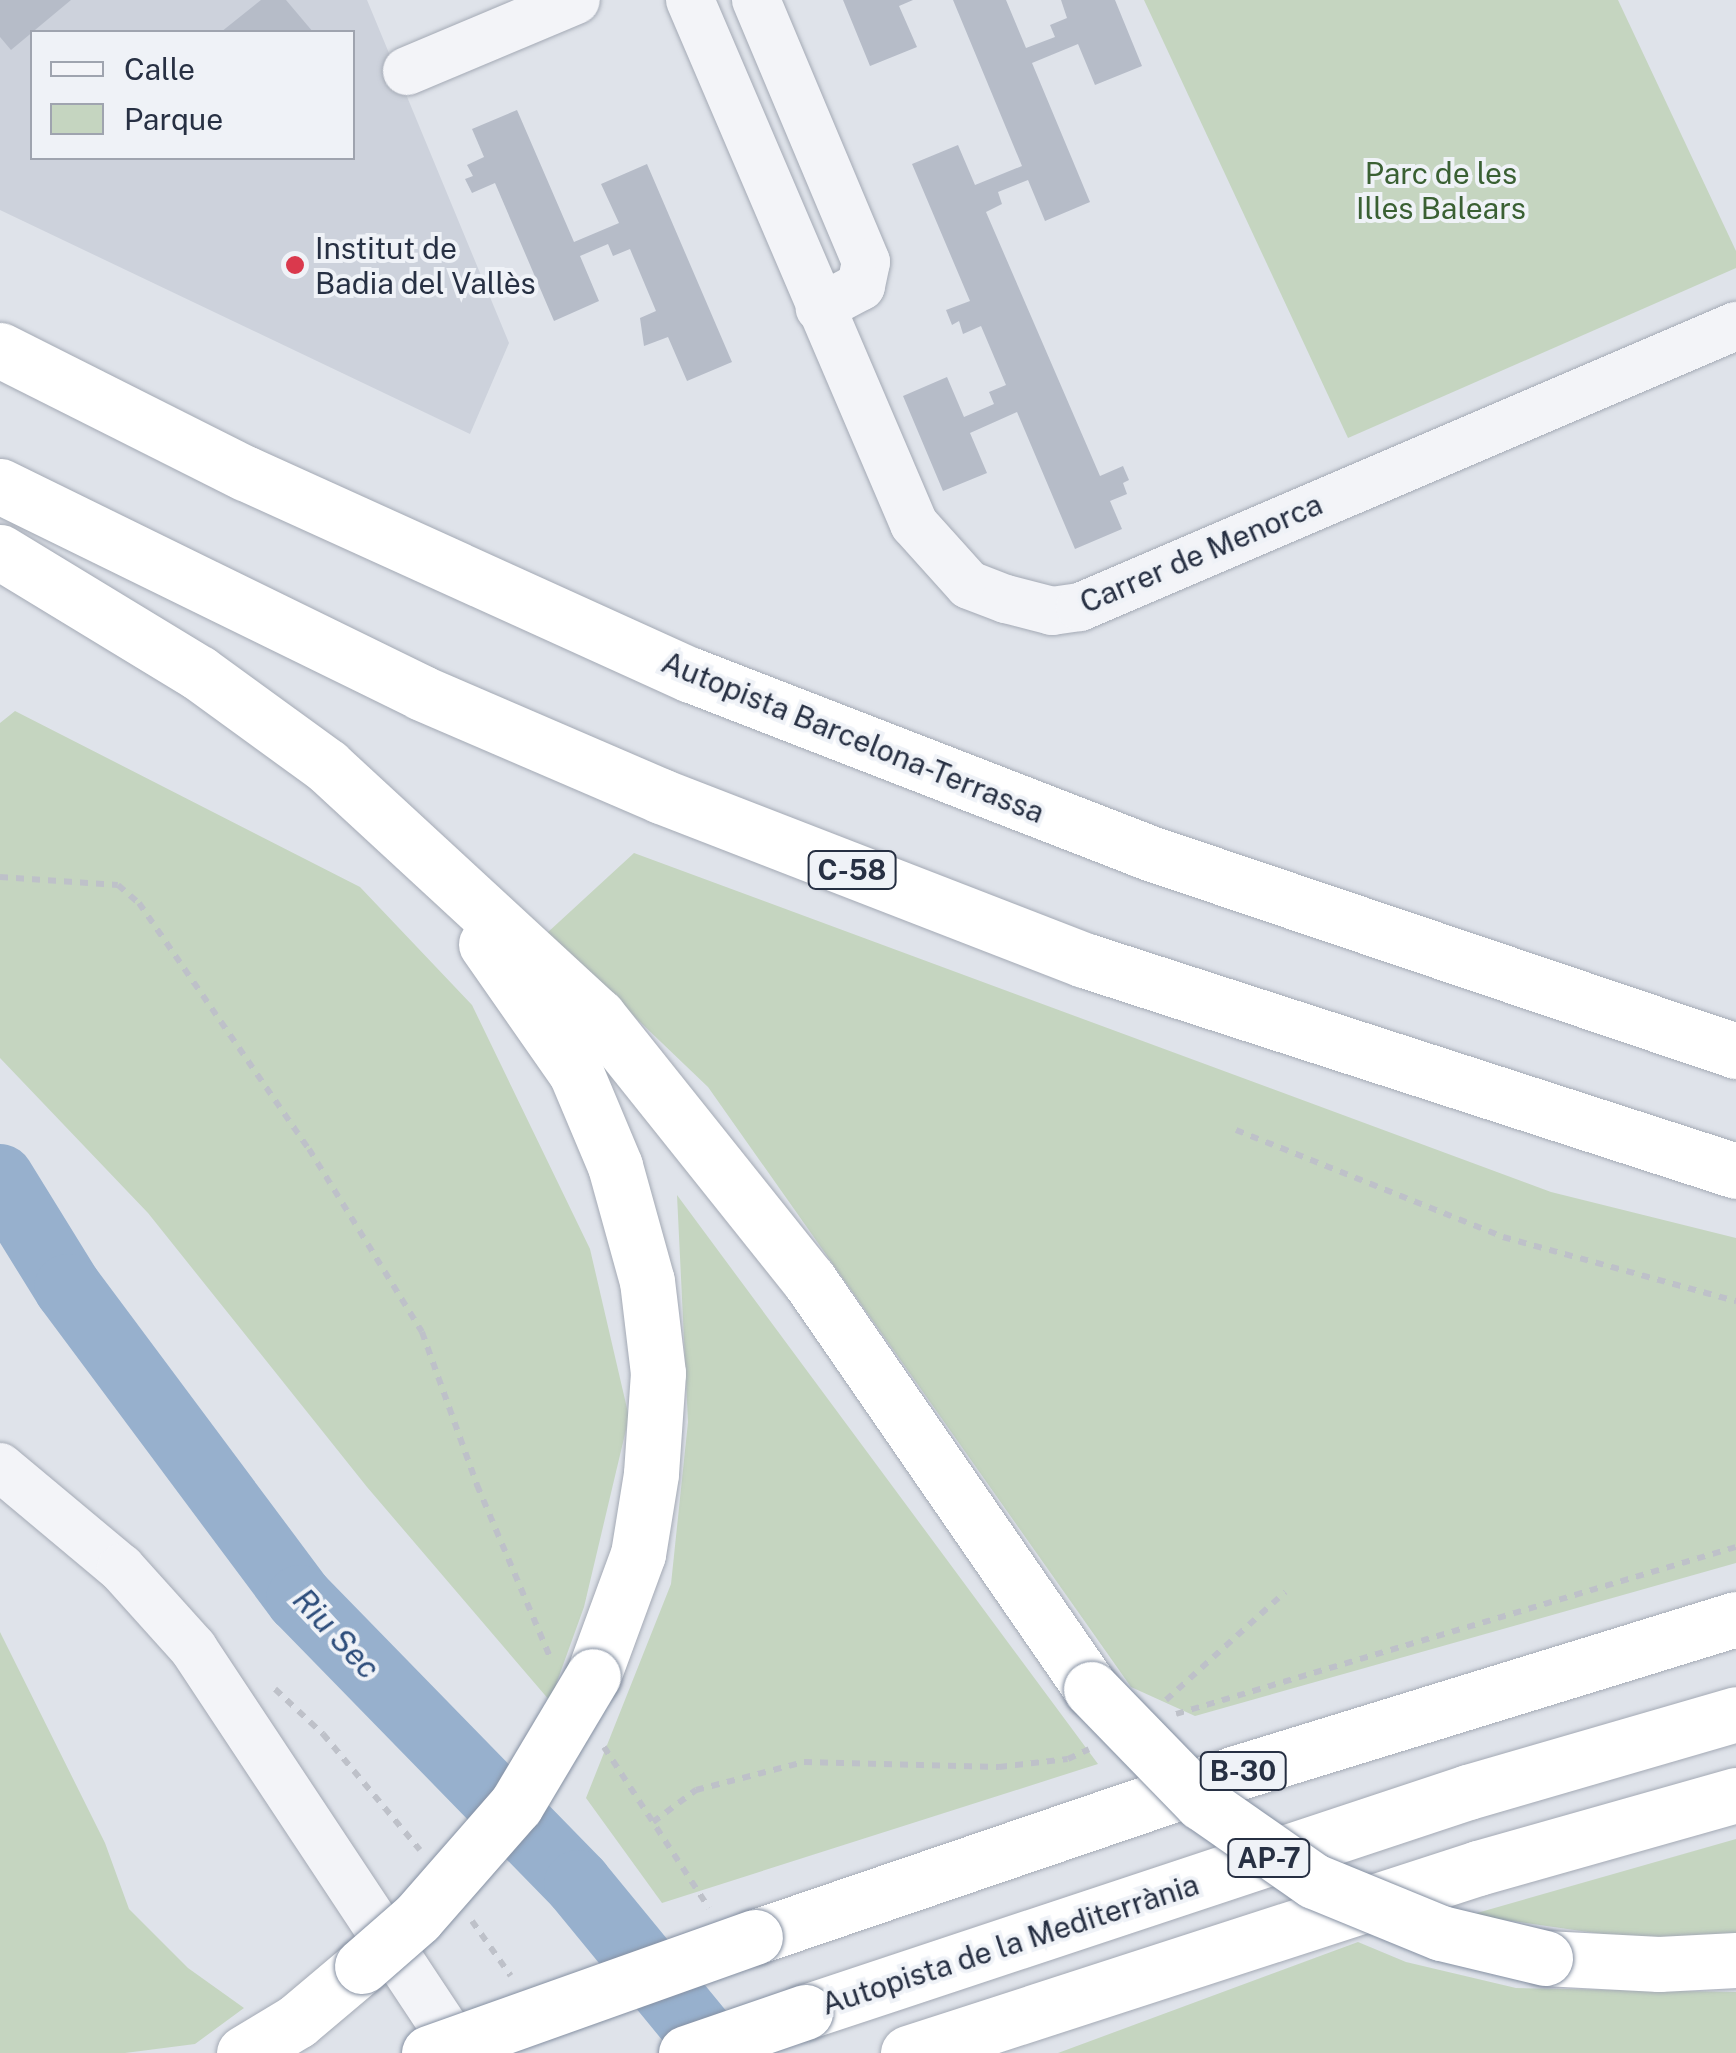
<!DOCTYPE html>
<meta charset="utf-8">
<style>
body{margin:0}
#map{position:relative;width:1736px;height:2053px;overflow:hidden;background:#dfe3ea;font-family:"Public Sans",sans-serif}
div>[style]{position:absolute}
[style*='--x']{left:calc(var(--x)*1px);top:calc(var(--y)*1px);width:calc(var(--w)*1px);rotate:calc(var(--a)*1deg)}
.built>*{inset:0;background:#cdd2dc}
.green>*{inset:0;background:#c5d5c0}
.river>*{height:68px;margin:-34px;padding:0 34px;transform-origin:34px;border-radius:34px;background:#97b0cd}
.building>*{inset:0;background:#b6bcc8}
.path>*{height:6px;margin-top:-3px;transform-origin:0;background:repeating-linear-gradient(90deg,#bec1c9 0 8px,transparent 0 16px)}
.roads{filter:drop-shadow(0 0 2px #a4aab5) drop-shadow(0 0 2px #a4aab5)}
.minor>*{height:48px;margin:-24px;padding:0 24px;transform-origin:24px;border-radius:24px;background:#f3f4f8}
.highway>*{height:55px;margin:-27.5px;padding:0 27.5px;transform-origin:27.5px;border-radius:27.5px;background:#fff}
.bridges{filter:drop-shadow(0 0 2px #8590a2) drop-shadow(0 0 2px #8590a2)}
.highway-bridge>*{height:55px;margin:-27.5px;padding:0 27.5px;transform-origin:27.5px;border-radius:27.5px;background:#fff}
.dots>*{width:28px;height:28px;translate:-50% -50%;box-sizing:border-box;border:5px solid #eff2f7;border-radius:50%}
span{translate:-50% -50%;white-space:nowrap;text-align:center;line-height:1.15;-webkit-text-stroke:8px #eff2f7;paint-order:stroke}
.shield-label span{padding:2px 8px;background:#eff2f7;border:2px solid;border-radius:8px;-webkit-text-stroke-width:0}
.shield-label{font-size:28px;color:#273043;font-weight:700}
.park-label{font-size:30px;color:#3a6033}
.poi-label{font-size:30px;color:#273043}
.left{translate:0 -50%;text-align:left}
.street-label{font-size:30px;color:#273043}
.water-label{font-size:32px;color:#2d4d7b;font-style:italic}
.legend{position:absolute;left:30px;top:30px;width:325px;height:130px;box-sizing:border-box;background:#eff2f7;border:2px solid #9fa4af;margin:0;padding:12px 18px;list-style:none;font-size:30px;color:#273043}
.legend li{display:flex;align-items:center;gap:20px;height:50px}
.legend b{width:50px;border:2px solid #9fa4af}
</style>
<div id="map">
<div class="built">
<i style="clip-path:polygon(evenodd,0 0,367px 0,509px 343px,470px 434px,0 210px,0 0,32px 32px,352px 32px,352px 158px,32px 158px,32px 32px)"></i>
</div>
<div class="green">
<i style="clip-path:polygon(1144px 0,1618px 0,1736px 251px,1736px 268px,1348px 438px)"></i>
<i style="clip-path:polygon(15px 711px,360px 887px,472px 1005px,590px 1249px,629px 1417px,584px 1607px,550px 1701px,367px 1487px,148px 1213px,0 1058px,0 723px)"></i>
<i style="clip-path:polygon(634px 853px,1551px 1192px,1736px 1238px,1736px 1563px,1195px 1716px,1131px 1687px,708px 1087px,547px 933px)"></i>
<i style="clip-path:polygon(677px 1195px,1098px 1764px,662px 1903px,586px 1798px,671px 1584px,688px 1422px)"></i>
<i style="clip-path:polygon(0 1632px,105px 1843px,129px 1909px,188px 1968px,244px 2008px,195px 2044px,125px 2053px,0 2053px)"></i>
<i style="clip-path:polygon(1736px 1839px,1736px 1937px,1637px 1939px,1470px 1915px)"></i>
<i style="clip-path:polygon(1358px 1942px,1406px 1962px,1516px 1988px,1736px 1992px,1736px 2053px,1058px 2053px)"></i>
</div>
<div class="river">
<i style="--x:0;--y:1178;--w:129;--a:58.3"></i>
<i style="--x:68;--y:1288;--w:388;--a:53.3"></i>
<i style="--x:300;--y:1599;--w:398;--a:45.7"></i>
<i style="--x:578;--y:1884;--w:219;--a:50.6"></i>
</div>
<div class="building">
<i style="clip-path:polygon(0 0,71px 0,11px 50px,0 37px)"></i>
<i style="clip-path:polygon(261px 0,286px 0,313px 32px,221px 32px)"></i>
<i style="clip-path:polygon(843px 0,913px 0,899px 6px,917px 47px,870px 66px)"></i>
<i style="clip-path:polygon(953px 0,1006px 0,1026px 48px,1055px 37px,1050px 25px,1067px 18px,1061px 0,1115px 0,1142px 66px,1095px 85px,1078px 44px,1032px 63px,1090px 202px,1045px 221px,1028px 180px,998px 192px,1002px 204px,986px 212px,1100px 476px,1123px 466px,1129px 480px,1123px 483px,1127px 494px,1110px 501px,1122px 529px,1075px 549px,1017px 412px,970px 433px,987px 473px,943px 491px,903px 396px,947px 377px,964px 417px,994px 404px,989px 392px,1006px 385px,981px 326px,963px 334px,959px 321px,952px 325px,946px 310px,970px 301px,912px 164px,958px 145px,975px 185px,1022px 166px)"></i>
<i style="clip-path:polygon(517px 110px,574px 242px,619px 223px,601px 184px,647px 164px,732px 362px,687px 381px,668px 337px,644px 346px,640px 318px,656px 311px,630px 249px,613px 256px,608px 244px,580px 256px,599px 301px,554px 321px,495px 183px,472px 193px,465px 179px,473px 176px,467px 165px,484px 157px,472px 129px)"></i>
</div>
<div class="path">
<i style="--x:0;--y:877;--w:118;--a:3.9"></i>
<i style="--x:118;--y:885;--w:28;--a:41"></i>
<i style="--x:139;--y:903;--w:299;--a:55.4"></i>
<i style="--x:309;--y:1149;--w:215;--a:58.3"></i>
<i style="--x:422;--y:1332;--w:163;--a:70.2"></i>
<i style="--x:477;--y:1485;--w:189;--a:67"></i>
<i style="--x:1236;--y:1130;--w:288;--a:21.8"></i>
<i style="--x:1503;--y:1237;--w:242;--a:15.4"></i>
<i style="--x:275;--y:1689;--w:66;--a:43.2"></i>
<i style="--x:323;--y:1734;--w:151;--a:50.1"></i>
<i style="--x:1166;--y:1700;--w:161;--a:-42.2"></i>
<i style="--x:1176;--y:1714;--w:584;--a:-16.61"></i>
<i style="--x:604;--y:1747;--w:192;--a:56.9"></i>
<i style="--x:653;--y:1822;--w:54;--a:-36.7"></i>
<i style="--x:696;--y:1790;--w:112;--a:-14.5"></i>
<i style="--x:804;--y:1762;--w:195;--a:1.5"></i>
<i style="--x:999;--y:1767;--w:69;--a:-6.6"></i>
<i style="--x:1068;--y:1759;--w:23;--a:-25"></i>
<i style="--x:472;--y:1921;--w:67;--a:54.7"></i>
</div>
<div class="roads">
<div class="minor">
<i style="--x:690;--y:0;--w:570;--a:66.85"></i>
<i style="--x:914;--y:524;--w:82;--a:48"></i>
<i style="--x:969;--y:585;--w:40;--a:21"></i>
<i style="--x:1006;--y:599;--w:48;--a:14.6"></i>
<i style="--x:1052;--y:611;--w:28;--a:-8"></i>
<i style="--x:1080;--y:607;--w:714;--a:-23.19"></i>
<i style="--x:756;--y:0;--w:284;--a:67.2"></i>
<i style="--x:866;--y:262;--w:25;--a:102"></i>
<i style="--x:861;--y:286;--w:47;--a:151.8"></i>
<i style="--x:407;--y:71;--w:183;--a:-22.8"></i>
<i style="--x:0;--y:1467;--w:158;--a:39.9"></i>
<i style="--x:121;--y:1568;--w:108;--a:48"></i>
<i style="--x:193;--y:1648;--w:486;--a:56.5"></i>
</div>
<div class="highway">
<i style="--x:0;--y:350;--w:274;--a:26.7"></i>
<i style="--x:245;--y:473;--w:490;--a:24.4"></i>
<i style="--x:691;--y:675;--w:486;--a:21.2"></i>
<i style="--x:1144;--y:851;--w:625;--a:18.67"></i>
<i style="--x:0;--y:486;--w:470;--a:26.1"></i>
<i style="--x:422;--y:693;--w:260;--a:23.3"></i>
<i style="--x:661;--y:796;--w:454;--a:21.2"></i>
<i style="--x:1084;--y:960;--w:685;--a:17.93"></i>
<i style="--x:0;--y:552;--w:233;--a:31.3"></i>
<i style="--x:199;--y:673;--w:158;--a:36"></i>
<i style="--x:327;--y:766;--w:369;--a:42.7"></i>
<i style="--x:598;--y:1016;--w:338;--a:51.4"></i>
<i style="--x:809;--y:1280;--w:497;--a:55.4"></i>
<i style="--x:486;--y:944;--w:157;--a:55.1"></i>
<i style="--x:576;--y:1073;--w:101;--a:67.2"></i>
<i style="--x:615;--y:1166;--w:119;--a:74.5"></i>
<i style="--x:647;--y:1281;--w:93;--a:83.2"></i>
<i style="--x:658;--y:1373;--w:101;--a:94"></i>
<i style="--x:651;--y:1474;--w:81;--a:99.2"></i>
<i style="--x:638;--y:1554;--w:130;--a:110.2"></i>
<i style="--x:755;--y:1937;--w:508;--a:-18.83"></i>
<i style="--x:1236;--y:1773;--w:523;--a:-17.12"></i>
<i style="--x:1545;--y:1958;--w:114;--a:3"></i>
<i style="--x:1659;--y:1964;--w:77;--a:-3"></i>
<i style="--x:805;--y:2012;--w:699;--a:-18.36"></i>
<i style="--x:1468;--y:1792;--w:279;--a:-16.2"></i>
<i style="--x:244;--y:2053;--w:62;--a:-31.1"></i>
<i style="--x:297;--y:2021;--w:85;--a:-40.2"></i>
<i style="--x:908;--y:2053;--w:599;--a:-17.98"></i>
<i style="--x:1478;--y:1868;--w:268;--a:-15.8"></i>
</div>
</div>
<div class="bridges">
<div class="highway-bridge">
<i style="--x:1091;--y:1689;--w:159;--a:45.8"></i>
<i style="--x:1202;--y:1803;--w:136;--a:34.9"></i>
<i style="--x:1314;--y:1881;--w:137;--a:22.3"></i>
<i style="--x:1441;--y:1933;--w:107;--a:13.5"></i>
<i style="--x:362;--y:1966;--w:73;--a:-41.1"></i>
<i style="--x:417;--y:1918;--w:150;--a:-48.8"></i>
<i style="--x:516;--y:1805;--w:150;--a:-59.2"></i>
<i style="--x:429;--y:2053;--w:346;--a:-19.6"></i>
<i style="--x:686;--y:2053;--w:126;--a:-19"></i>
</div>
</div>
<div class="dots">
<i style="left:295px;top:265px;background:#da394d"></i>
</div>
<div class="shield-label">
<span style="left:852px;top:870px">C-58</span>
<span style="left:1243px;top:1771px">B-30</span>
<span style="left:1269px;top:1858px">AP-7</span>
</div>
<div class="park-label">
<span style="left:1441px;top:190px">Parc de les<br>Illes Balears</span>
</div>
<div class="poi-label">
<span class="left" style="left:315px;top:265px">Institut de<br>Badia del Vallès</span>
</div>
<div class="street-label">
<span style="left:1201px;top:553px;rotate:-23deg">Carrer de Menorca</span>
<span style="left:853px;top:737px;rotate:22deg">Autopista Barcelona-Terrassa</span>
<span style="left:1010px;top:1944px;rotate:-18deg">Autopista de la Mediterrània</span>
</div>
<div class="water-label">
<span style="left:336px;top:1634px;rotate:47deg">Riu Sec</span>
</div>
<ul class="legend">
<li><b style="height:12px;background:#f3f4f8"></b>Calle</li>
<li><b style="height:28px;background:#c5d5c0"></b>Parque</li>
</ul>
</div>
